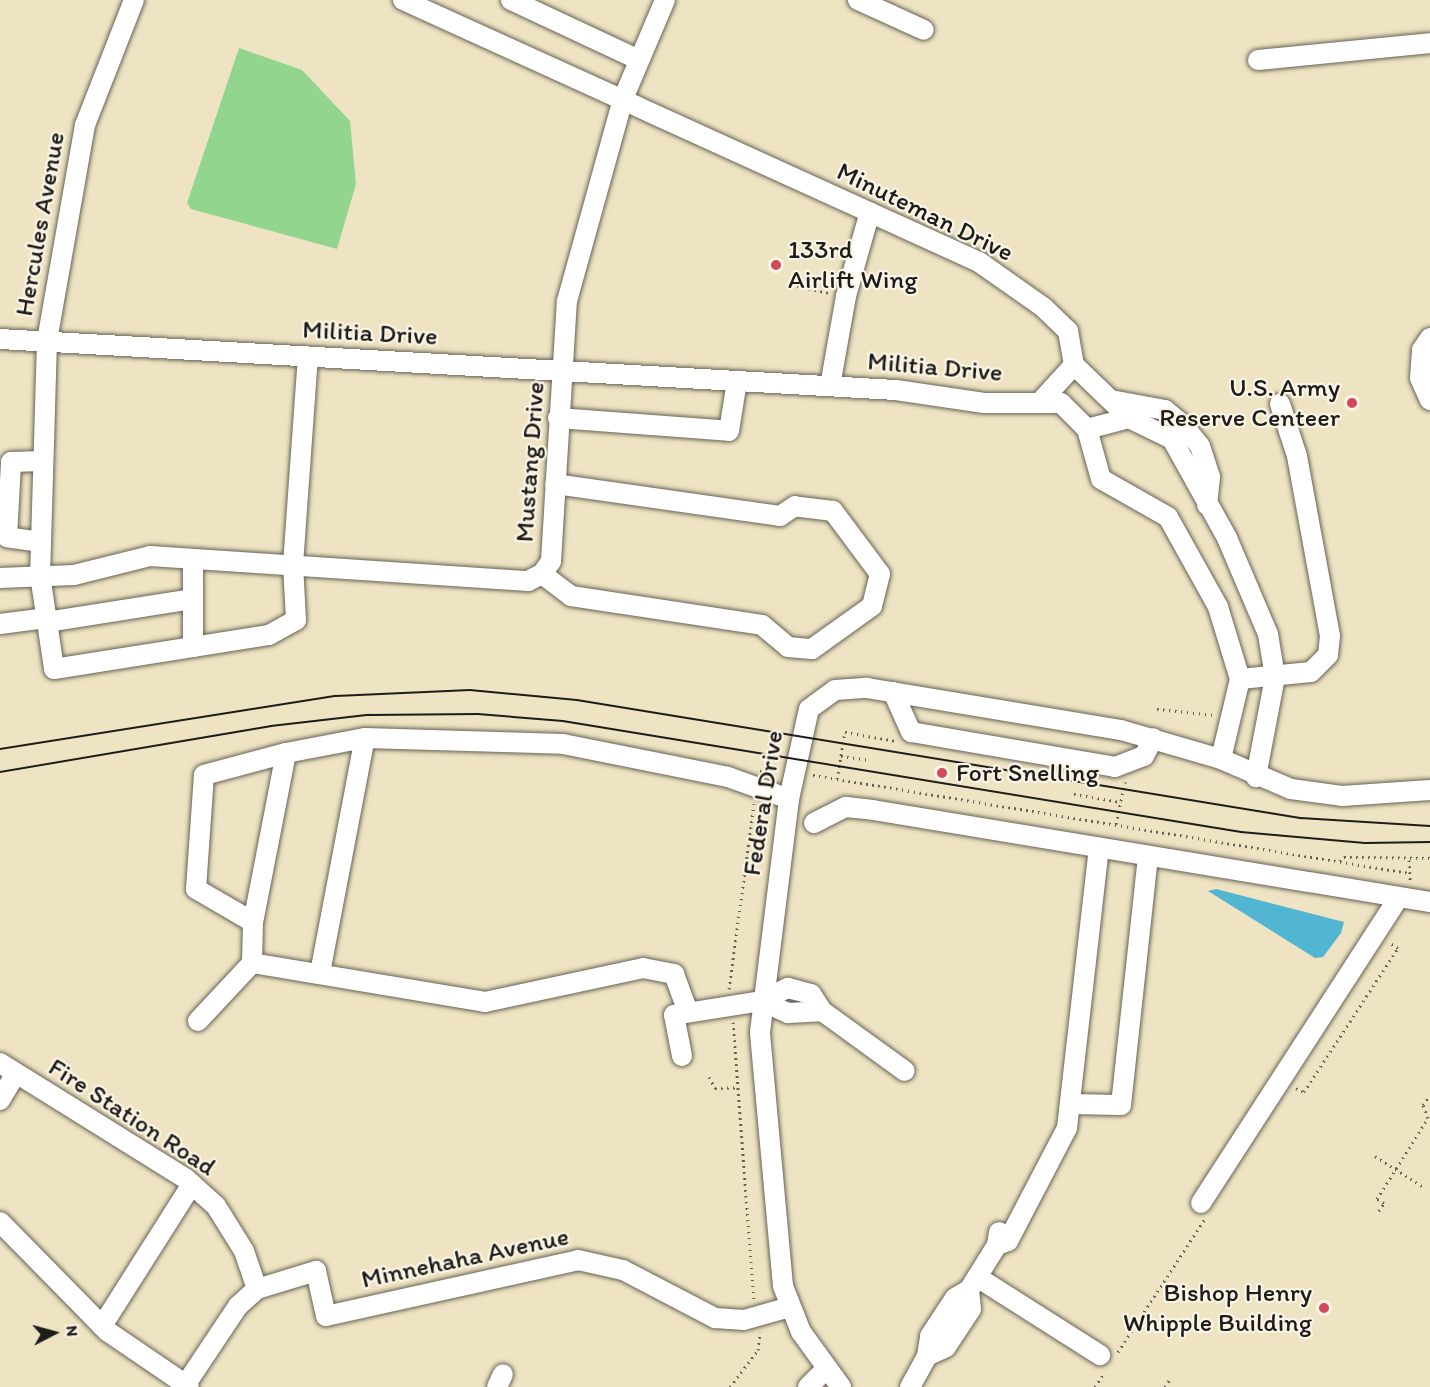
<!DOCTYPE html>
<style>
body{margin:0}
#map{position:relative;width:1430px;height:1387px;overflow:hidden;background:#eee3c2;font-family:Itim,sans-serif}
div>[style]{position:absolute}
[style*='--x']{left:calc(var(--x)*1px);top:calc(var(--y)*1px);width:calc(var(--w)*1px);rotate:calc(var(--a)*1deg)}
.green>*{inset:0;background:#92d58e}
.water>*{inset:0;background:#52b5d1}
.path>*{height:3px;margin-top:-1.5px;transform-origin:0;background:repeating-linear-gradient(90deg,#666256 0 1.5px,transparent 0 6px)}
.roads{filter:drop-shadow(0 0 2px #666256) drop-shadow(0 0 2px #666256)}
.minor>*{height:20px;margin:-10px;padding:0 10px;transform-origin:10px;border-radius:10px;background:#fff}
.tram>*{height:1.5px;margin:-0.75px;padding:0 0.75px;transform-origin:0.75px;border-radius:0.75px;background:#1c1c1c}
.dots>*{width:16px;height:16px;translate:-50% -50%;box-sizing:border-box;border:3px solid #fcf5e5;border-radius:50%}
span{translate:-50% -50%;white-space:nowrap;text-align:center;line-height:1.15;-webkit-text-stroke:4.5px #fcf5e5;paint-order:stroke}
.street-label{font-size:26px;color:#1c1c1c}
.poi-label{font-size:26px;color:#1c1c1c}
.left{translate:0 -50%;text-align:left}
.right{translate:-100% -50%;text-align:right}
.north{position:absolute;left:24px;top:1303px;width:60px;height:60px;-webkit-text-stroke:4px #fcf5e5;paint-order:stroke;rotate:84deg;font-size:16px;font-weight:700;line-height:24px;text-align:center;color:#1c1c1c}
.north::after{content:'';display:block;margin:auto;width:21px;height:27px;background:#1c1c1c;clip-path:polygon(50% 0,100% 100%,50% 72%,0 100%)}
</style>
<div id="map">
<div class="green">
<i style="clip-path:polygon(239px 48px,302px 70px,350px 121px,356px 184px,337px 249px,191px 209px,187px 203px)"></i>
</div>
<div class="water">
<i style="clip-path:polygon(1216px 889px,1344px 922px,1341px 933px,1323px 957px,1315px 958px,1208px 891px)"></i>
</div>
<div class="path">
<i style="--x:797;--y:286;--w:33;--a:12"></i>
<i style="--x:1157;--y:709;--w:58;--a:5.9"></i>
<i style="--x:841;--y:756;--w:27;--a:8"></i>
<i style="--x:760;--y:771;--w:17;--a:-7"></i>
<i style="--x:813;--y:775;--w:604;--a:9.34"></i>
<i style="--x:837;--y:779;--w:48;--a:-80.3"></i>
<i style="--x:845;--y:732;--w:53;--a:9.8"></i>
<i style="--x:1074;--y:794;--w:48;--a:9.7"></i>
<i style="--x:1116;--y:824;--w:43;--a:-77.9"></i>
<i style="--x:1409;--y:860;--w:22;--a:87"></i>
<i style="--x:1340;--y:861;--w:6;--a:-45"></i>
<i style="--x:1344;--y:857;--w:86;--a:0.7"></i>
<i style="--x:729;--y:989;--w:187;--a:-82.3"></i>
<i style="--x:733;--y:1022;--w:279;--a:85.7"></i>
<i style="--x:709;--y:1077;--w:13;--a:61"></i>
<i style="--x:715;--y:1088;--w:24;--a:-2"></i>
<i style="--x:1296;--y:1088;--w:9;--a:27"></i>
<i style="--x:1304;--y:1092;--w:172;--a:-56.9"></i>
<i style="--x:1398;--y:948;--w:9;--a:-148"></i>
<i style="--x:1375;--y:1156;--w:56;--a:32.6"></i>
<i style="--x:1379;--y:1211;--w:9;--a:-58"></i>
<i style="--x:1384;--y:1203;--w:8;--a:-150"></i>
<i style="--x:1377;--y:1199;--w:96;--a:-57.8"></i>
<i style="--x:1428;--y:1118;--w:14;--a:-111"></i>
<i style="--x:1423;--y:1105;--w:12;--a:-55"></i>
<i style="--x:1118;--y:1352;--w:158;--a:-56.9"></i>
<i style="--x:730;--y:1387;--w:46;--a:-52.9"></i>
<i style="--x:758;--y:1350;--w:18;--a:-84"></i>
<i style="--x:1095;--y:1387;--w:17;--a:-57"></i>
<i style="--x:1165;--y:1387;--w:9;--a:-58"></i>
</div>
<div class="roads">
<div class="minor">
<i style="--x:134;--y:0;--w:134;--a:111.4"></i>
<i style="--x:85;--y:125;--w:219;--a:100"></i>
<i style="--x:47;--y:341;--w:234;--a:91.7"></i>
<i style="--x:40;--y:575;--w:95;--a:81.5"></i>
<i style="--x:54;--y:669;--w:218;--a:-9"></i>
<i style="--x:269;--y:635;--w:31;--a:-29"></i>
<i style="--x:296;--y:620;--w:55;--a:-93.1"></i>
<i style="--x:293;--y:565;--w:209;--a:-85.9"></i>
<i style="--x:403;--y:0;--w:633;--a:24.46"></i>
<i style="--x:979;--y:262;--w:78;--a:35.1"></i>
<i style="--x:1043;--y:307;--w:35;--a:44"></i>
<i style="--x:1068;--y:331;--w:35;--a:80"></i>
<i style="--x:1074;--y:365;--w:76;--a:43.9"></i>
<i style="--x:1129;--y:418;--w:48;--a:26"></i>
<i style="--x:1172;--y:439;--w:113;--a:60.9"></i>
<i style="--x:1227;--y:538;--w:104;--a:66.9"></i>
<i style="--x:1268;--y:634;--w:44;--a:80.8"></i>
<i style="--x:1275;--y:677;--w:102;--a:100.8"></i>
<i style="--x:511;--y:0;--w:141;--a:25.1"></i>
<i style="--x:858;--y:0;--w:72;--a:24.4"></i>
<i style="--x:1258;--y:60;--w:173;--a:-5.6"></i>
<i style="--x:1430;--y:338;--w:14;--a:124"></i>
<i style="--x:1422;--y:350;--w:28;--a:94"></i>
<i style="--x:1420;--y:378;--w:24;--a:66"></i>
<i style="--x:0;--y:339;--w:897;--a:3.26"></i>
<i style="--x:896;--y:390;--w:89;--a:8.4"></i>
<i style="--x:984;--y:403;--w:77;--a:0"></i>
<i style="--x:1061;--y:403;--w:37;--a:45"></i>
<i style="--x:1087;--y:429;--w:52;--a:74.4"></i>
<i style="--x:1101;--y:479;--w:77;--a:29.6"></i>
<i style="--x:1168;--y:517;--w:103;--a:60.9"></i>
<i style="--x:1218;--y:607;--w:75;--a:73"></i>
<i style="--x:1240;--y:679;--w:82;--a:103.4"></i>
<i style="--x:830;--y:386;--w:91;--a:-79.9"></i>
<i style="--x:846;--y:296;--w:87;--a:-74.1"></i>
<i style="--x:1043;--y:399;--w:46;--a:-47.6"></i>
<i style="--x:1111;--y:400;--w:55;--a:10.5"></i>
<i style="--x:1165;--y:410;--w:23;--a:40"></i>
<i style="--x:1183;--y:425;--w:27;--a:51"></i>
<i style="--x:1200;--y:446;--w:33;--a:72"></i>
<i style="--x:1210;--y:477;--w:28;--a:96"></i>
<i style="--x:558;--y:418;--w:171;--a:4.3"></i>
<i style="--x:729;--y:431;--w:51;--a:-80.9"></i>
<i style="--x:1087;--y:429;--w:43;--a:-14.7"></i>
<i style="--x:41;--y:542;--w:34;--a:-172"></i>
<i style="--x:7;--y:537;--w:75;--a:-86.9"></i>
<i style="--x:11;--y:462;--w:32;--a:-2"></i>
<i style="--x:542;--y:574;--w:36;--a:37"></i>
<i style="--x:571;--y:596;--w:193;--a:8.6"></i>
<i style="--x:762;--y:625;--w:34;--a:40"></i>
<i style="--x:788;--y:647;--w:24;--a:5"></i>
<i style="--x:812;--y:649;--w:74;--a:-35.6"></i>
<i style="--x:872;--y:606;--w:33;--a:-76"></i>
<i style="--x:880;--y:574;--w:79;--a:-126.7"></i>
<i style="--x:833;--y:511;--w:38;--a:-173"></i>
<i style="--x:795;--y:506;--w:18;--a:146"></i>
<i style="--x:780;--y:516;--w:227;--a:-171.9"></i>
<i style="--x:0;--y:578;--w:74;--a:-2.3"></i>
<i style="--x:74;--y:575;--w:78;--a:-14"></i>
<i style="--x:150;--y:556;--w:379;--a:3.8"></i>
<i style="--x:528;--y:581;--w:16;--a:-27"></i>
<i style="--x:542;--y:574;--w:16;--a:-55"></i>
<i style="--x:551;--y:561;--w:260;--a:-86.5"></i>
<i style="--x:567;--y:301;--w:210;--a:-74.5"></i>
<i style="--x:623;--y:99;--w:108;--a:-67"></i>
<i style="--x:47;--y:622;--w:148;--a:-9"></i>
<i style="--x:0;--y:624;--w:46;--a:-7.4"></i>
<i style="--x:193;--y:647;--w:88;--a:-90"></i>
<i style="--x:1240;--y:679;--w:71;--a:-5.6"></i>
<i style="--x:1311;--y:672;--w:24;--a:-45"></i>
<i style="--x:1328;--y:655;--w:19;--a:-84"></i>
<i style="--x:1330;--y:636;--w:183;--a:-100.4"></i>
<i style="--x:1297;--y:456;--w:55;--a:-108.1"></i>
<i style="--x:893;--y:692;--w:44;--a:65.8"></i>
<i style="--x:911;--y:732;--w:207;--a:9.7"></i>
<i style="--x:1115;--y:767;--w:31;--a:-21"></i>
<i style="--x:1144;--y:756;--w:20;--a:-63"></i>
<i style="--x:286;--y:753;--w:172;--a:101"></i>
<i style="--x:253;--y:922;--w:66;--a:-149.9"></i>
<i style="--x:196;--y:889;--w:114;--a:-86"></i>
<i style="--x:204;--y:775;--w:85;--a:-15"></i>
<i style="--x:286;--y:753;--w:80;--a:-10.8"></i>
<i style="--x:814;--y:823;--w:36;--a:-27"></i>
<i style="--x:846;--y:807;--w:27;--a:6"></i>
<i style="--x:873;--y:810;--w:565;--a:9.38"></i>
<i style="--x:252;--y:963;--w:41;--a:-88.6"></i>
<i style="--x:320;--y:973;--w:239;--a:-79.2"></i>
<i style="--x:365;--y:738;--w:198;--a:1.7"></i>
<i style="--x:563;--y:744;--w:168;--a:11.3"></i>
<i style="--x:728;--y:777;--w:65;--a:19.8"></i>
<i style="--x:761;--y:1001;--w:30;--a:24"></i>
<i style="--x:788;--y:1013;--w:34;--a:-3"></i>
<i style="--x:198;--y:1021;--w:79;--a:-47"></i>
<i style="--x:252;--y:963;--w:236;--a:9.5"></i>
<i style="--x:485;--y:1002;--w:162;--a:-12.1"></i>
<i style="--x:643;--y:968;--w:32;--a:11"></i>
<i style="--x:674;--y:974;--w:40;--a:69.8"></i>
<i style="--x:682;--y:1056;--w:42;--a:-101"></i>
<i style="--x:674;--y:1015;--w:88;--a:-9.1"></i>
<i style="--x:761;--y:1001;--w:30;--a:-26"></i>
<i style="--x:788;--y:988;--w:24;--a:15"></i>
<i style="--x:811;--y:994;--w:20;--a:57"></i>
<i style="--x:822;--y:1011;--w:102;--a:35.9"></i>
<i style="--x:0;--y:1063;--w:219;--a:31.9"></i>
<i style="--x:186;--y:1179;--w:40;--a:42"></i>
<i style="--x:216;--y:1206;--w:53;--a:58.1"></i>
<i style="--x:244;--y:1251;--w:40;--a:71.1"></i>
<i style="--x:0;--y:1100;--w:31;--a:-59"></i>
<i style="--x:1070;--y:1104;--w:51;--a:1.1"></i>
<i style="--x:1121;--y:1105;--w:250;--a:-83.8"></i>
<i style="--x:1201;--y:1203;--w:363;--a:-57.1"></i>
<i style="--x:0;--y:1222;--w:153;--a:45.5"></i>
<i style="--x:107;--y:1331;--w:99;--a:34.3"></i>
<i style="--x:997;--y:1245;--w:12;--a:-20"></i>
<i style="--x:1008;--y:1241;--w:127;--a:-62.4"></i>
<i style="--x:1067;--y:1128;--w:282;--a:-83.5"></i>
<i style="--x:977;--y:1277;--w:146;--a:32.4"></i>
<i style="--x:102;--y:1326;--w:168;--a:-57.6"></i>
<i style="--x:927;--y:1356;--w:21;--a:-25"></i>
<i style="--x:946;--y:1347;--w:45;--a:-56.7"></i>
<i style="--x:971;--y:1309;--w:19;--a:-96"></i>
<i style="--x:184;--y:1387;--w:97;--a:-56.3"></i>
<i style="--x:238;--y:1306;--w:25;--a:-42"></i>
<i style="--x:257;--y:1289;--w:62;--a:-17"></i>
<i style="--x:316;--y:1271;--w:46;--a:77.5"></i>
<i style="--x:326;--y:1316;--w:258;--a:-12.5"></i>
<i style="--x:578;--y:1260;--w:46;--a:12.5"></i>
<i style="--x:623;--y:1270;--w:104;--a:27.6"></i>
<i style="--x:715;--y:1318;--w:29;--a:4"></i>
<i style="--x:744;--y:1320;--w:48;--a:-15.8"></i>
<i style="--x:497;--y:1387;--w:14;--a:-65"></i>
<i style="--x:808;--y:1387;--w:24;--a:-45"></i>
<i style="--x:841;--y:1387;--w:68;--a:-126"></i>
<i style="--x:801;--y:1332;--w:49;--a:-111.4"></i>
<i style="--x:783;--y:1286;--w:255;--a:-95.2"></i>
<i style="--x:760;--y:1032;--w:235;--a:-82.9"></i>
<i style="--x:789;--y:799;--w:92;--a:-77.5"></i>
<i style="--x:809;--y:709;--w:32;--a:-36"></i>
<i style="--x:835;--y:690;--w:32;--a:-4"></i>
<i style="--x:867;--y:688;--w:257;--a:9.4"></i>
<i style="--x:1121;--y:730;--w:104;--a:16.2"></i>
<i style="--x:1221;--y:759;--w:76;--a:23.2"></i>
<i style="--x:1291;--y:789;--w:51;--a:7.8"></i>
<i style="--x:1342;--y:796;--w:88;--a:-3.9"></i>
<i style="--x:910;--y:1387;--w:35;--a:-61"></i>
<i style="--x:927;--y:1356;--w:20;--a:-81"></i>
<i style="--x:930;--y:1336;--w:45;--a:-56.7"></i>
<i style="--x:955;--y:1298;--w:16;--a:-30"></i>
<i style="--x:969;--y:1290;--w:53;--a:-58.1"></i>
<i style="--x:997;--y:1245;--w:13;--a:-81"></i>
</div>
</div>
<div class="tram">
<i style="--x:0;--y:749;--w:340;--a:-9"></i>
<i style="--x:336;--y:696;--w:134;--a:-2.6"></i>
<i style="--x:470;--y:690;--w:107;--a:5.3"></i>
<i style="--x:577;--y:700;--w:734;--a:9.26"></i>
<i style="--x:1301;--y:818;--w:129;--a:3.5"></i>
<i style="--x:0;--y:772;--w:275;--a:-9.6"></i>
<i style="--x:271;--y:726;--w:98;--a:-6.5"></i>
<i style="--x:368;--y:715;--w:110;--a:-0.5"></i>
<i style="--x:478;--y:714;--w:85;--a:4.7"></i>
<i style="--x:563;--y:721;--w:687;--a:9.3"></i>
<i style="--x:1241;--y:832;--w:124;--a:5.1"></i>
<i style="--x:1365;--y:843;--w:65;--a:-0.9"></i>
</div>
<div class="dots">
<i style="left:776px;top:265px;background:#d1495b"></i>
<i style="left:1352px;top:403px;background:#d1495b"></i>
<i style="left:942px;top:773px;background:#d1495b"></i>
<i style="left:1324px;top:1308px;background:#d1495b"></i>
</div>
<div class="street-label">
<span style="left:925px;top:212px;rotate:26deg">Minuteman Drive</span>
<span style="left:40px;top:224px;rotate:-80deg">Hercules Avenue</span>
<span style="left:370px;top:333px;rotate:3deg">Militia Drive</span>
<span style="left:935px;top:367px;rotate:5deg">Militia Drive</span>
<span style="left:530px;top:462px;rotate:-86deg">Mustang Drive</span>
<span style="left:763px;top:803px;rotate:-81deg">Federal Drive</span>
<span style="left:132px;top:1117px;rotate:33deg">Fire Station Road</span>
<span style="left:465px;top:1258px;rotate:-12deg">Minnehaha Avenue</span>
</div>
<div class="poi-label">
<span class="left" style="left:788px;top:265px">133rd<br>Airlift Wing</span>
<span class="right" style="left:1340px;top:403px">U.S. Army<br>Reserve Centeer</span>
<span class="left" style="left:956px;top:773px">Fort Snelling</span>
<span class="right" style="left:1312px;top:1308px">Bishop Henry<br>Whipple Building</span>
</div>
<div class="north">N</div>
</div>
